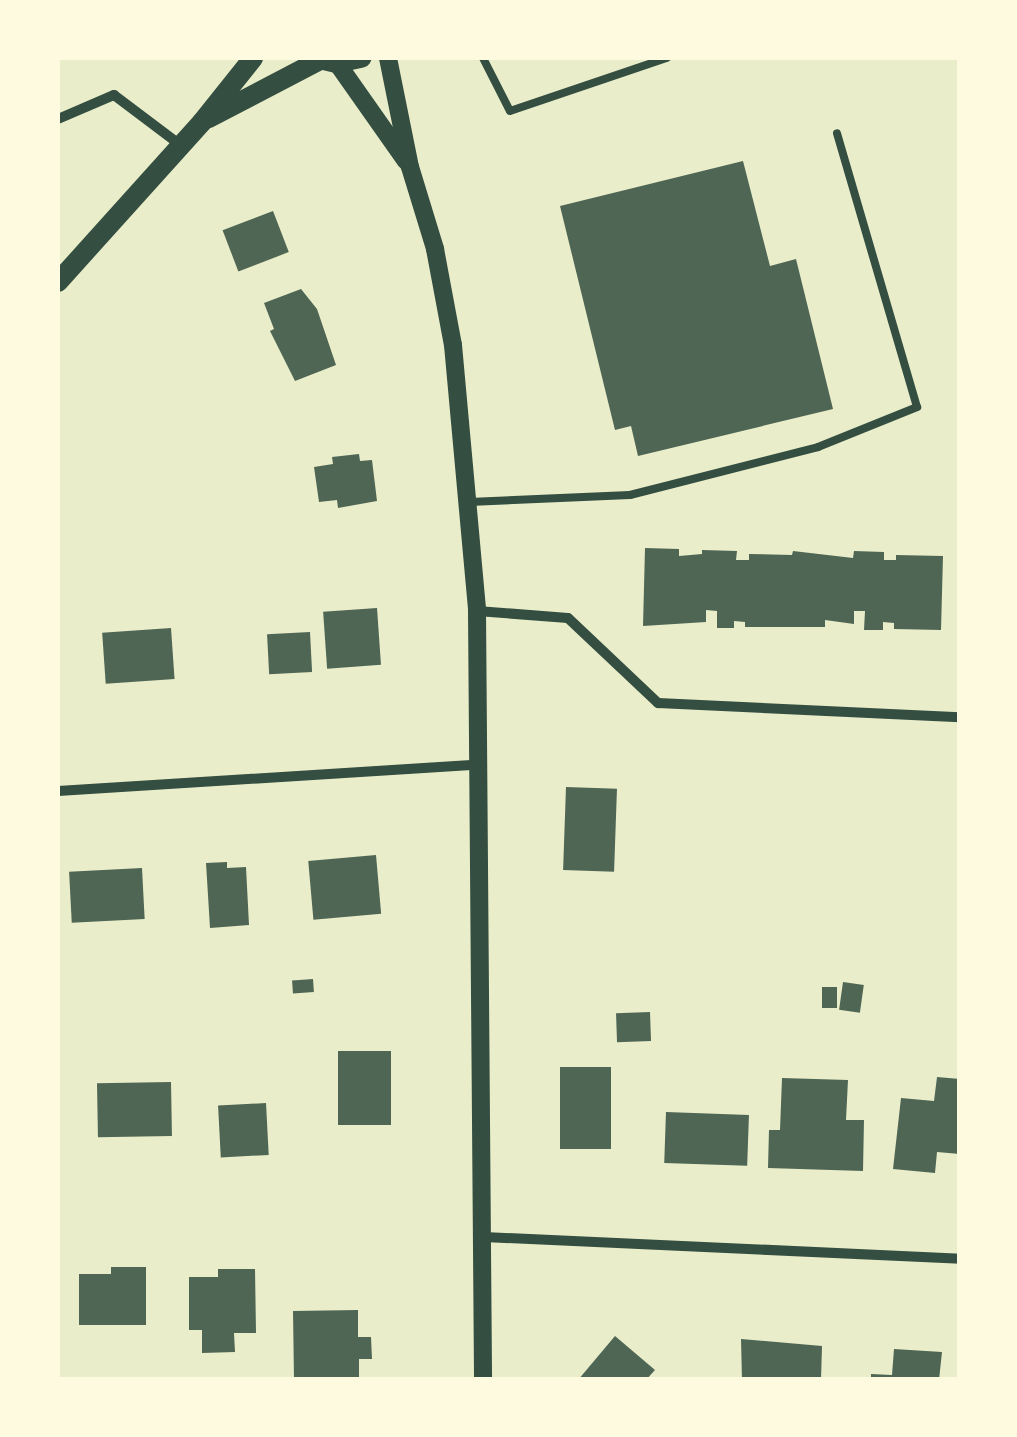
<!DOCTYPE html>
<style>
body{margin:0}
#map{position:relative;width:1017px;height:1437px;overflow:hidden;background:#e9edc9;font-family:"Open Sans",sans-serif}
div>[style]{position:absolute}
[style*='--x']{left:calc(var(--x)*1px);top:calc(var(--y)*1px);width:calc(var(--w)*1px);rotate:calc(var(--a)*1deg)}
.building>*{inset:0;background:#4f6655;transform-origin:0 0}
.service>*{height:8px;margin:-4px;padding:0 4px;transform-origin:4px;border-radius:4px;background:#344e41}
.minor>*{height:10px;margin:-5px;padding:0 5px;transform-origin:5px;border-radius:5px;background:#344e41}
.tertiary>*{height:18px;margin:-9px;padding:0 9px;transform-origin:9px;border-radius:9px;background:#344e41}
.secondary>*{height:20px;margin:-10px;padding:0 10px;transform-origin:10px;border-radius:10px;background:#344e41}
span{translate:-50% -50%;white-space:nowrap;text-align:center;line-height:1.15;-webkit-text-stroke:8px #fefae0;paint-order:stroke}
.frame{position:absolute;inset:0;border:60px solid #fefae0;pointer-events:none}
</style>
<div id="map">
<div class="building">
<i style="clip-path:polygon(743px 161px,770px 266px,796px 259px,833px 409px,638px 456px,631px 426px,615px 430px,560px 206px)"></i>
<i style="left:273px;top:211px;width:44px;height:54px;rotate:69deg"></i>
<i style="clip-path:polygon(301px 289px,317px 309px,336px 365px,295px 381px,270px 331px,274px 329px,264px 303px)"></i>
<i style="clip-path:polygon(359px 454px,360px 461px,372px 460px,377px 501px,338px 508px,337px 500px,319px 502px,314px 467px,333px 464px,332px 457px)"></i>
<i style="clip-path:polygon(645px 548px,679px 549px,679px 556px,702px 554px,702px 550px,737px 551px,736px 560px,749px 560px,749px 554px,792px 555px,793px 551px,853px 558px,854px 551px,884px 552px,884px 560px,896px 560px,896px 555px,943px 556px,941px 630px,894px 629px,894px 623px,883px 622px,883px 630px,864px 630px,865px 611px,854px 611px,854px 624px,825px 620px,825px 627px,745px 627px,745px 622px,734px 621px,734px 628px,717px 628px,717px 611px,706px 610px,706px 622px,643px 626px)"></i>
<i style="left:377px;top:608px;width:57px;height:54px;rotate:86deg"></i>
<i style="left:171px;top:628px;width:51px;height:69px;rotate:86deg"></i>
<i style="left:310px;top:632px;width:40px;height:43px;rotate:87deg"></i>
<i style="left:566px;top:787px;width:51px;height:83px;rotate:2deg"></i>
<i style="left:376px;top:855px;width:59px;height:68px;rotate:85deg"></i>
<i style="clip-path:polygon(227px 862px,227px 868px,246px 867px,249px 925px,210px 928px,206px 863px)"></i>
<i style="left:142px;top:868px;width:51px;height:73px;rotate:87deg"></i>
<i style="left:313px;top:979px;width:13px;height:21px;rotate:86deg"></i>
<i style="left:843px;top:982px;width:21px;height:28px;rotate:8deg"></i>
<i style="left:822px;top:987px;width:15px;height:21px"></i>
<i style="left:650px;top:1012px;width:29px;height:34px;rotate:88deg"></i>
<i style="left:338px;top:1051px;width:53px;height:74px"></i>
<i style="left:560px;top:1067px;width:51px;height:82px"></i>
<i style="clip-path:polygon(937px 1077px,960px 1079px,960px 1154px,937px 1152px,935px 1173px,893px 1169px,901px 1098px,934px 1101px)"></i>
<i style="clip-path:polygon(782px 1078px,848px 1080px,846px 1120px,864px 1120px,863px 1171px,768px 1168px,769px 1130px,780px 1130px)"></i>
<i style="left:171px;top:1082px;width:54px;height:74px;rotate:89deg"></i>
<i style="left:266px;top:1103px;width:52px;height:48px;rotate:87deg"></i>
<i style="left:666px;top:1112px;width:83px;height:51px;rotate:2deg"></i>
<i style="clip-path:polygon(111px 1267px,146px 1267px,146px 1325px,79px 1325px,79px 1274px,111px 1274px)"></i>
<i style="clip-path:polygon(218px 1269px,255px 1269px,256px 1333px,234px 1333px,235px 1352px,202px 1353px,202px 1330px,189px 1330px,189px 1277px,218px 1277px)"></i>
<i style="clip-path:polygon(358px 1310px,358px 1337px,371px 1337px,372px 1359px,359px 1359px,359px 1380px,294px 1380px,293px 1311px)"></i>
<i style="clip-path:polygon(615px 1336px,655px 1370px,646px 1380px,578px 1380px)"></i>
<i style="clip-path:polygon(741px 1339px,822px 1346px,821px 1380px,742px 1380px)"></i>
<i style="clip-path:polygon(894px 1349px,942px 1352px,939px 1380px,871px 1380px,871px 1374px,892px 1375px)"></i>
</div>
<div class="service">
<i style="--x:483;--y:58;--w:59;--a:63"></i>
<i style="--x:510;--y:111;--w:166;--a:-18.7"></i>
<i style="--x:469;--y:502;--w:161;--a:-2.5"></i>
<i style="--x:630;--y:495;--w:194;--a:-14.3"></i>
<i style="--x:818;--y:447;--w:107;--a:-22"></i>
<i style="--x:917;--y:407;--w:285;--a:-106.3"></i>
</div>
<div class="minor">
<i style="--x:58;--y:119;--w:61;--a:-23.2"></i>
<i style="--x:114;--y:95;--w:81;--a:37"></i>
<i style="--x:477;--y:611;--w:91;--a:4.4"></i>
<i style="--x:568;--y:618;--w:124;--a:43.4"></i>
<i style="--x:658;--y:703;--w:302;--a:2.7"></i>
<i style="--x:58;--y:791;--w:418;--a:-3.6"></i>
<i style="--x:484;--y:1237;--w:477;--a:2.6"></i>
</div>
<div class="tertiary">
<i style="--x:388;--y:58;--w:111;--a:78.6"></i>
<i style="--x:410;--y:167;--w:86;--a:73"></i>
<i style="--x:435;--y:249;--w:98;--a:79.4"></i>
<i style="--x:453;--y:345;--w:267;--a:84.8"></i>
<i style="--x:477;--y:611;--w:769;--a:89.55"></i>
<i style="--x:337;--y:63;--w:120;--a:54.9"></i>
</div>
<div class="secondary">
<i style="--x:315;--y:58;--w:23;--a:13"></i>
<i style="--x:337;--y:63;--w:25;--a:-12"></i>
<i style="--x:209;--y:118;--w:125;--a:-27.6"></i>
<i style="--x:58;--y:282;--w:215;--a:-48"></i>
<i style="--x:202;--y:122;--w:82;--a:-51.4"></i>
</div>
<div class="frame"></div>
</div>
